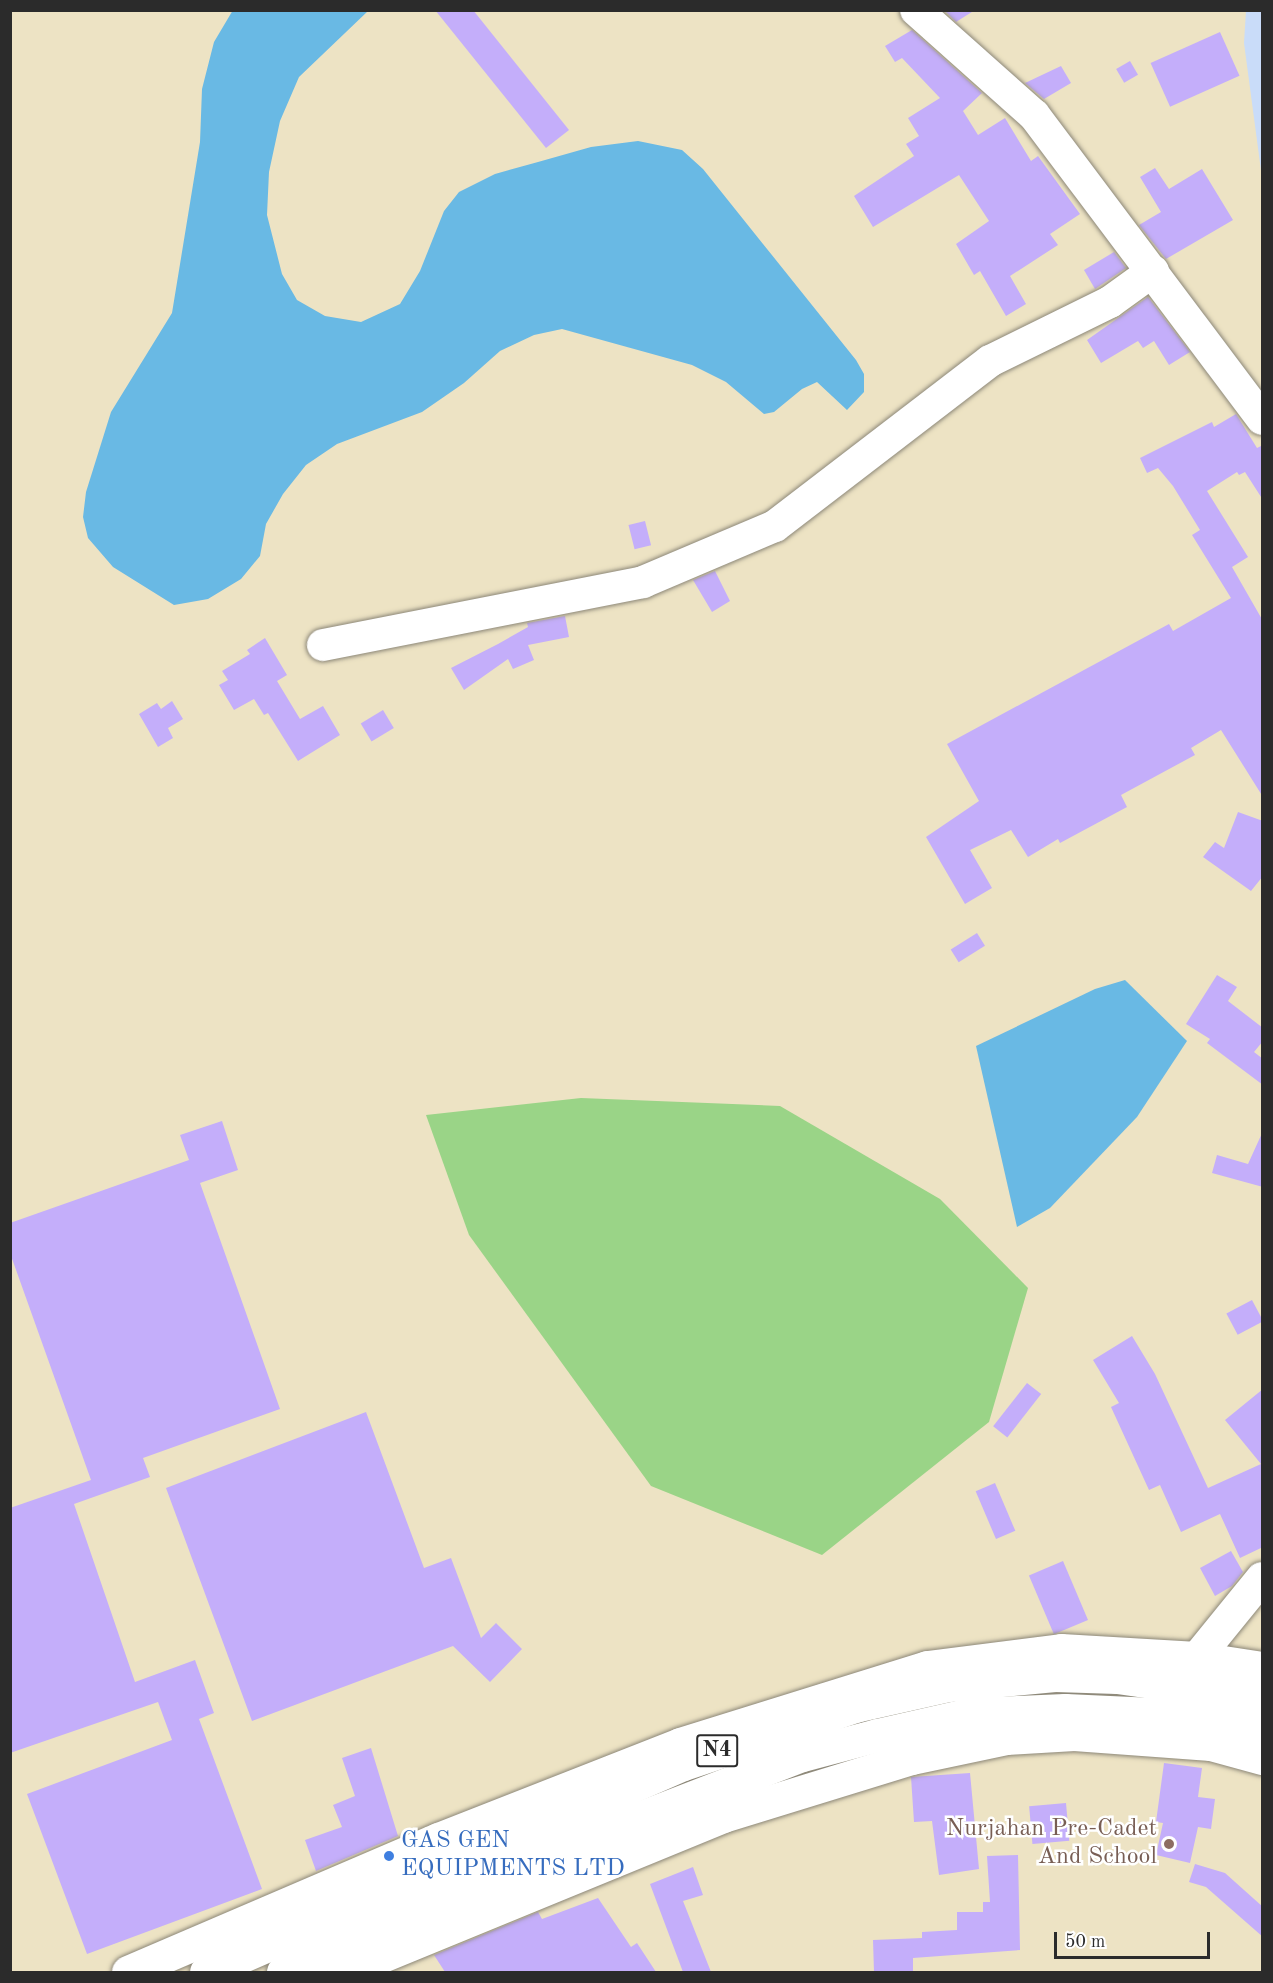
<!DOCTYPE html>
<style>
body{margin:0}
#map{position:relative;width:1273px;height:1983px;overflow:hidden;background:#ede3c4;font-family:"Old Standard TT",serif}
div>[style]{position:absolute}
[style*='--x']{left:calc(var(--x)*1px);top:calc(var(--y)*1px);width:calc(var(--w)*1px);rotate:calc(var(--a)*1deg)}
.built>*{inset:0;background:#c9dcf9}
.green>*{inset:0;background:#9ad487}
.water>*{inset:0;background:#69b9e4}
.building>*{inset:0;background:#c4aefa;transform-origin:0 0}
.roads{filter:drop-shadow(0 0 2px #8c8778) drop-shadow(0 0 2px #8c8778)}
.minor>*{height:32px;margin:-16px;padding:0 16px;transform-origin:16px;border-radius:16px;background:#fff}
.major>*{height:33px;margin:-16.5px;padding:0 16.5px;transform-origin:16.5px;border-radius:16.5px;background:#fff}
.highway>*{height:33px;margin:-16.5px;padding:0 16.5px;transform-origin:16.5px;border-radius:16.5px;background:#fff}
.dots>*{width:16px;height:16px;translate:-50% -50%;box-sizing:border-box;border:3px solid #fff;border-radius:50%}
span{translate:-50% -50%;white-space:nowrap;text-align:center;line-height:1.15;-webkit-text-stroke:5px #fff;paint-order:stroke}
.shield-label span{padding:2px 4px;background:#fff;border:2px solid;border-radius:4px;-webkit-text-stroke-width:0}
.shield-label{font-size:22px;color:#2b2b2b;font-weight:700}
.education-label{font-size:24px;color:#785e54}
.right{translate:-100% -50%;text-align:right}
.shop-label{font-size:24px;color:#366cbe}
.left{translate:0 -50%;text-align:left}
.frame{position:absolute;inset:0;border:12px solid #2b2b2b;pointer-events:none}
.scale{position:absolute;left:1054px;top:1932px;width:156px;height:27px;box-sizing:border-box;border:3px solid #2b2b2b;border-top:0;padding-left:8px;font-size:18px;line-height:21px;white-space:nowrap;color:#2b2b2b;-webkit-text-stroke:4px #fff;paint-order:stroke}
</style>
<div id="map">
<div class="built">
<i style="clip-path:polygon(1246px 11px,1262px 11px,1262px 178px,1244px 43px)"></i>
</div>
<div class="green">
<i style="clip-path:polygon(581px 1098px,780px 1106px,940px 1199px,1028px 1288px,989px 1422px,822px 1555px,651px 1486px,469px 1235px,426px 1115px)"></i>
</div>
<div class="water">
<i style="clip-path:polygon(233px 10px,368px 11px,299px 77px,280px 121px,269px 172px,267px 215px,282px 274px,297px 300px,325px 316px,361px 322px,400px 304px,420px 271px,444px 211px,459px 192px,495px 174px,538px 162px,591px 147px,638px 141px,682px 150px,703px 169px,856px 360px,864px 374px,864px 392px,847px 410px,817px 382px,802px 389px,774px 412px,764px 414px,726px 382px,692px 365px,562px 329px,534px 335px,500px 351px,464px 383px,422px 412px,337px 444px,306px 465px,283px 494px,266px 524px,260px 556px,241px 579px,208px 599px,174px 605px,113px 567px,88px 538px,83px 517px,86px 492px,111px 412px,172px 313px,200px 142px,202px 89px,214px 42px)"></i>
<i style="clip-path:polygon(1125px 980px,1187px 1041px,1137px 1117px,1050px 1208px,1017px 1227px,976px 1046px,1095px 989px)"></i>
</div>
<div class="building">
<i style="clip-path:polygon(435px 10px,473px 10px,569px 130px,546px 148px)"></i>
<i style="clip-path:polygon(944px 10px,975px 10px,956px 22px)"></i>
<i style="clip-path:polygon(912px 30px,982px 93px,963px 111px,978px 135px,1005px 118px,1031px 161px,1038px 156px,1080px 214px,1050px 234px,1058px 245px,1010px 276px,1026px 304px,1006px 316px,980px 271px,974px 275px,956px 244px,989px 221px,959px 175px,873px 227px,854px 196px,914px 156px,906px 144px,919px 136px,908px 118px,940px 98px,902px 58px,895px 62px,885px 46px)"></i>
<i style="left:1220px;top:32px;width:48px;height:76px;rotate:66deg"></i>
<i style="left:1130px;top:61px;width:16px;height:16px;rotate:60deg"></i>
<i style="clip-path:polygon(1061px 66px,1071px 83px,1044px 99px,1025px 83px)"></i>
<i style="clip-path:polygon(1155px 168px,1169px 189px,1202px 169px,1233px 220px,1166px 259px,1139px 225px,1161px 212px,1140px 177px)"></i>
<i style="clip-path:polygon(1114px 252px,1126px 268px,1095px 289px,1084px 270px)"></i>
<i style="clip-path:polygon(1148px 297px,1190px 352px,1169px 365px,1154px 341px,1143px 348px,1138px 341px,1101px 363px,1087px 340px)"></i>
<i style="clip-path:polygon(1236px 414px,1257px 448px,1263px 445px,1263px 500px,1245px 472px,1239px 475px,1237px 472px,1207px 491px,1248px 557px,1232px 567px,1263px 621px,1263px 797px,1221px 730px,1191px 748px,1195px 755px,1121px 795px,1127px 807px,1060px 843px,1058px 839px,1028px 857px,1011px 830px,970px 850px,992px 888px,965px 904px,926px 837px,979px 801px,947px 744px,1169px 624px,1173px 631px,1231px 598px,1192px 535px,1200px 530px,1173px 486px,1158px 468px,1147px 473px,1140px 458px,1212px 422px,1214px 427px)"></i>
<i style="left:645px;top:521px;width:25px;height:17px;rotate:76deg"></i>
<i style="clip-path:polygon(715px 571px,730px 601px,712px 612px,693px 580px)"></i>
<i style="clip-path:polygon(565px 616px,569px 637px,528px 645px,534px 660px,513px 669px,508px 659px,464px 690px,451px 668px,498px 644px,528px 627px,527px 623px)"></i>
<i style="clip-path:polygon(265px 638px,287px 675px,277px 681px,300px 719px,323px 706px,340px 735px,298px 761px,268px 713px,264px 715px,254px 699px,234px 710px,219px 685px,228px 680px,222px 671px,250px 654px,247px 650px)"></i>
<i style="clip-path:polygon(172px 701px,183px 719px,168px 728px,173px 738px,158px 747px,139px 714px,157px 703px,161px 709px)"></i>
<i style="left:383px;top:710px;width:21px;height:26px;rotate:59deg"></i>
<i style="clip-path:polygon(1238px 812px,1263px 821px,1263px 876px,1251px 891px,1203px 857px,1215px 842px,1224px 848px)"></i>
<i style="left:977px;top:933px;width:15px;height:31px;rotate:58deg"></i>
<i style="clip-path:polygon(1217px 975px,1237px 987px,1228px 1001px,1263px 1028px,1263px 1041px,1254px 1052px,1263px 1059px,1263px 1085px,1207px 1043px,1210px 1039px,1186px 1024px)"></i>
<i style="clip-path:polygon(222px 1121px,238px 1170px,200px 1183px,280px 1409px,143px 1458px,150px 1477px,74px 1504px,135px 1682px,195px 1660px,214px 1713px,199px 1719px,262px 1889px,87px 1954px,27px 1794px,172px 1740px,158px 1702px,10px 1753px,10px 1508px,91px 1480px,10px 1253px,10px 1223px,189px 1160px,180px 1135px)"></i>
<i style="clip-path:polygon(1263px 1131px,1263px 1187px,1212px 1173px,1217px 1155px,1248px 1164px)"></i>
<i style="left:1252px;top:1300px;width:24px;height:29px;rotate:62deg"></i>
<i style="clip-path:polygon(1132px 1336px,1155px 1374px,1208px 1488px,1261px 1464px,1225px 1420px,1263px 1389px,1263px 1547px,1240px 1558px,1220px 1514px,1181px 1532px,1160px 1485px,1149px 1490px,1111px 1407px,1119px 1403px,1093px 1360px)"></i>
<i style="left:1027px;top:1383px;width:18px;height:55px;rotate:38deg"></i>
<i style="clip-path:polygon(366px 1412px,424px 1568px,451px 1558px,481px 1638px,496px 1623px,522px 1649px,490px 1682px,453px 1646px,252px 1721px,166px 1488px)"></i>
<i style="left:995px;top:1483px;width:52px;height:21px;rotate:67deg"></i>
<i style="clip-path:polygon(1231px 1551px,1243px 1572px,1232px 1586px,1215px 1596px,1200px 1568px)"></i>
<i style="left:1063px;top:1561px;width:64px;height:37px;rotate:67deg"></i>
<i style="clip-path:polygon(371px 1748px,398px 1836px,316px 1871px,305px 1840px,342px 1827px,333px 1805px,355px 1796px,342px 1758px)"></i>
<i style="clip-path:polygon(1164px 1763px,1202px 1768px,1198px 1797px,1215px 1799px,1211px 1829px,1198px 1827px,1190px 1863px,1156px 1855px,1163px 1823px,1156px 1822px)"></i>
<i style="clip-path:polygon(970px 1773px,979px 1869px,939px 1875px,932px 1821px,914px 1822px,911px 1777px)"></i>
<i style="left:1066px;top:1803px;width:38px;height:37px;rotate:85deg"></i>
<i style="clip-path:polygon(1018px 1855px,1020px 1950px,913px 1958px,913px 1972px,874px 1972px,873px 1940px,922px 1938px,922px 1932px,957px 1930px,957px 1912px,983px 1912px,983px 1902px,990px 1902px,987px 1856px)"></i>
<i style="clip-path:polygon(1195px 1864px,1225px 1873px,1263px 1907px,1263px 1937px,1206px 1887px,1189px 1882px)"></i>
<i style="clip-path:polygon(693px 1867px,703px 1895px,683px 1901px,711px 1972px,683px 1972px,650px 1884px)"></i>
<i style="clip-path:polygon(598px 1898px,631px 1947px,637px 1943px,656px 1972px,445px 1972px,434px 1955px,538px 1912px,542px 1919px)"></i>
</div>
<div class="roads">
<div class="minor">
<i style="--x:916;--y:10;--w:158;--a:41.7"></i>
<i style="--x:1034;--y:115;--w:380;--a:53.1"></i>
<i style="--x:323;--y:645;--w:326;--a:-11.1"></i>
<i style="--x:643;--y:582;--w:143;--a:-23"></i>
<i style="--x:775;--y:526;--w:271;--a:-37.5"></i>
<i style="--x:990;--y:361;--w:134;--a:-26.2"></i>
<i style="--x:1110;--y:302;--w:53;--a:-35.8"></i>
<i style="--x:1197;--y:1658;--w:103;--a:-50.9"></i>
</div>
<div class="major">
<i style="--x:128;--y:1972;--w:337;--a:-23.2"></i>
<i style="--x:438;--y:1839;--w:260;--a:-21.4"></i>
<i style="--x:680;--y:1744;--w:259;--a:-17.3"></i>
<i style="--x:927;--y:1667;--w:135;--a:-7.2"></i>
<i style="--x:1061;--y:1650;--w:136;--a:3.4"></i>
<i style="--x:1197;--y:1658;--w:66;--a:8.7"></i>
<i style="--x:343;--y:1972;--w:411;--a:-22.3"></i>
<i style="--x:723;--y:1816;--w:197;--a:-17.1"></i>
<i style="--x:911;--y:1758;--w:97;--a:-11.9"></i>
<i style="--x:1006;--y:1738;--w:68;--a:-3.4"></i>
<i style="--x:1074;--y:1734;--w:137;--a:4.2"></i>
<i style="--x:1211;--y:1744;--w:53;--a:15.4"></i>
</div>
<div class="highway">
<i style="--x:206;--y:1972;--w:520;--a:-23.56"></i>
<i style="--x:683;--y:1764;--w:182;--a:-18.6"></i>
<i style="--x:855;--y:1706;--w:95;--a:-12.7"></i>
<i style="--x:948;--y:1685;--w:107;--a:-5.3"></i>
<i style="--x:1055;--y:1675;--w:62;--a:1.8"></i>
<i style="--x:1117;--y:1677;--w:147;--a:8.2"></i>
<i style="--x:283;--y:1972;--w:311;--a:-23.9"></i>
<i style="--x:567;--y:1846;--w:252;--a:-21.2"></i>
<i style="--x:802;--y:1755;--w:78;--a:-14.9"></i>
<i style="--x:877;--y:1735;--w:95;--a:-12.7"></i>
<i style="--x:970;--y:1714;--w:95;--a:-2.4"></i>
<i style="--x:1065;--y:1710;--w:110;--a:2.6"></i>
<i style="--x:1175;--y:1715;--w:88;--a:9.8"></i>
</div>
</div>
<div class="dots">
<i style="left:1169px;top:1844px;background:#8d6e63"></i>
<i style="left:389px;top:1856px;background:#3f7fe0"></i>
</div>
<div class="shield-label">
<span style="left:717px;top:1751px">N4</span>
</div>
<div class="education-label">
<span class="right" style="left:1157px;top:1844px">Nurjahan Pre-Cadet<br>And School</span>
</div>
<div class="shop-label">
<span class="left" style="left:401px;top:1856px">GAS GEN<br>EQUIPMENTS LTD</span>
</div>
<div class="frame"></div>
<div class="scale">50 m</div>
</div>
